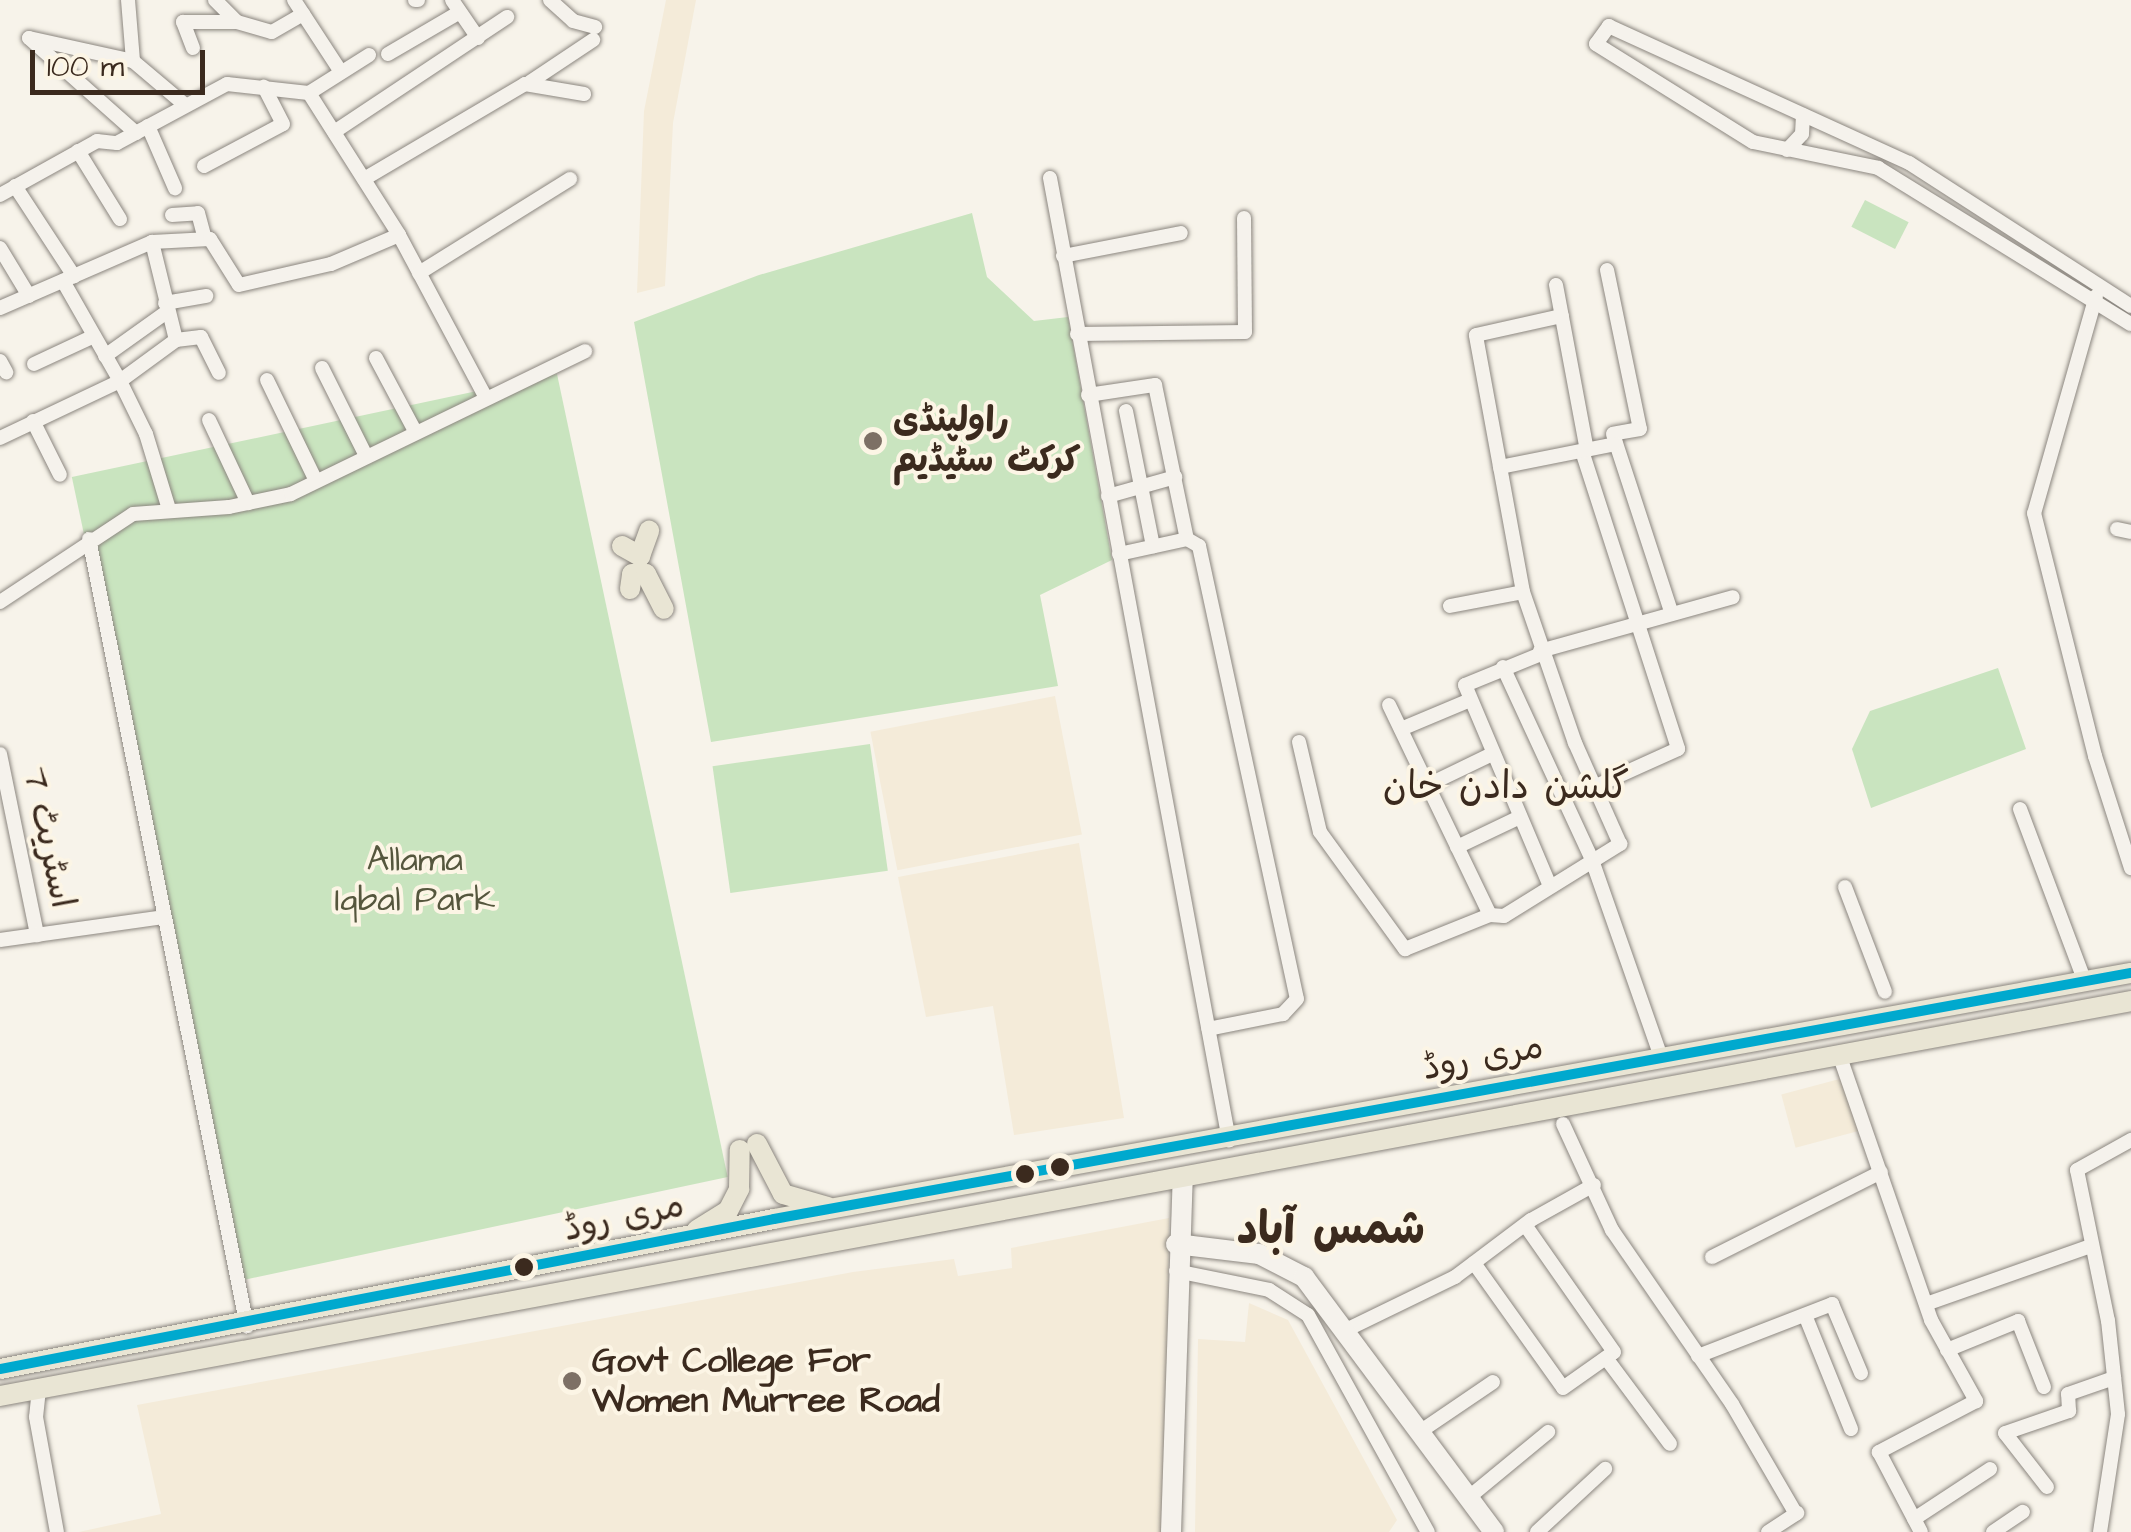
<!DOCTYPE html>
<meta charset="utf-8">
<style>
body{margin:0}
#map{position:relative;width:2131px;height:1532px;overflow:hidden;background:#f7f3ea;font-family:"Architects Daughter","Playpen Sans Arabic",sans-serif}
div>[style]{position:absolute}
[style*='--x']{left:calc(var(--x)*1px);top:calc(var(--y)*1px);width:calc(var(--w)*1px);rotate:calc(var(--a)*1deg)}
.built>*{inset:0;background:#f4ebd9;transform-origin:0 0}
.green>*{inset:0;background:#c9e4bf;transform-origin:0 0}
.roads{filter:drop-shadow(0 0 2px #8b867f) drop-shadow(0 0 2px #8b867f)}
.street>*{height:14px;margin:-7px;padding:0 7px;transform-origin:7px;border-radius:7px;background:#f5f2ec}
.secondary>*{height:20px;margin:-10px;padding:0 10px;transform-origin:10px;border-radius:10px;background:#f5f2ec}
.primary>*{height:20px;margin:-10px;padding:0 10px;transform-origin:10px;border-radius:10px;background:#e9e5d4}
.bus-1>*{height:10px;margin:-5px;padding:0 5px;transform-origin:5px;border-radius:5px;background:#00a9ce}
.dots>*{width:28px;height:28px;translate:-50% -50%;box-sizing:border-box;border:5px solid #fcf5e5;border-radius:50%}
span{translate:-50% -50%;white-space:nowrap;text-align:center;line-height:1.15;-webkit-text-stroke:8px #fcf5e5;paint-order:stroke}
.poi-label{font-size:35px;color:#3b2a1e;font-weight:700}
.left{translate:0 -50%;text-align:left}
.street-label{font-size:35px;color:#3b2a1e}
.park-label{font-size:35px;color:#55563d}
.neighbourhood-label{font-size:38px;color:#3b2a1e}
.district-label{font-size:45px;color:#3b2a1e;font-weight:700}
.scale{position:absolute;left:30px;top:50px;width:175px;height:45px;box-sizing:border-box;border:5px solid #3b2a1e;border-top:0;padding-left:12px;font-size:30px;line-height:35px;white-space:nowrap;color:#3b2a1e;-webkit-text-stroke:8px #fcf5e5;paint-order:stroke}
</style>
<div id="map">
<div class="built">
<i style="clip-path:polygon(666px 0,696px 0,673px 123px,665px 286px,637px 293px,644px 111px)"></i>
<i style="left:1055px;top:696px;width:141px;height:188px;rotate:79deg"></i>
<i style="clip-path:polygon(1079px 843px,1124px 1118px,1014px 1135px,993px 1006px,926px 1017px,898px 877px)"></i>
<i style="left:1847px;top:1077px;width:55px;height:68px;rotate:75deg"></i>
<i style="clip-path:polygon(1169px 1218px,1165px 1532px,79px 1532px,161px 1514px,137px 1405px,853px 1272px,954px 1259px,958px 1276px,1012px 1268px,1011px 1248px)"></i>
<i style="clip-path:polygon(1249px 1303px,1288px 1320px,1397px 1520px,1389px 1532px,1195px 1532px,1198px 1339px,1245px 1342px)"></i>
</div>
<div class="green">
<i style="left:1865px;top:200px;width:49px;height:30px;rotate:27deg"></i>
<i style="clip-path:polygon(972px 213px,987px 277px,1034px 321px,1068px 317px,1112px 560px,1040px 595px,1058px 686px,711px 742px,634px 322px,759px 275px)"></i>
<i style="left:557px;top:374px;width:821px;height:496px;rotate:78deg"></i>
<i style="clip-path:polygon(1998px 668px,2026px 749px,1871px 808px,1852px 749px,1870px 711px)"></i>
<i style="left:870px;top:744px;width:128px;height:159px;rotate:82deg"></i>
</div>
<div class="roads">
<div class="street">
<i style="--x:128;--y:0;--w:61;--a:85.3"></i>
<i style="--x:215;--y:0;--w:31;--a:45"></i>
<i style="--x:294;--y:0;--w:86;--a:56.9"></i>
<i style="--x:415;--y:0;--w:3;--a:0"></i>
<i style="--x:452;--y:0;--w:46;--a:55.6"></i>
<i style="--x:550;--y:0;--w:31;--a:42"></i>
<i style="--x:573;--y:21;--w:23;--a:15"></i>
<i style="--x:193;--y:48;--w:28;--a:-111"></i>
<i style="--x:183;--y:22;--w:54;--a:0"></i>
<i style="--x:237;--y:22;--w:36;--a:16"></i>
<i style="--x:272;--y:32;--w:36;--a:-30"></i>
<i style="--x:388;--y:54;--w:83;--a:-30.3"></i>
<i style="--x:530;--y:82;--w:76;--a:-33.7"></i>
<i style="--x:309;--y:93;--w:168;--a:57.6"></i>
<i style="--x:399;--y:235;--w:183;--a:61.9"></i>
<i style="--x:148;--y:126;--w:68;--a:66.5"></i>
<i style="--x:334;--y:132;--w:208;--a:-33.6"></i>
<i style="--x:136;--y:133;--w:143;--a:-138.4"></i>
<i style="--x:29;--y:38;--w:107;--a:12.5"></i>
<i style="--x:133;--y:61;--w:68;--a:40.2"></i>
<i style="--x:1787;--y:150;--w:22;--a:-47"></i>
<i style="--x:1802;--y:134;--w:19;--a:-87"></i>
<i style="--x:78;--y:151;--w:80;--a:58.3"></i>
<i style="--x:204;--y:166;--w:89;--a:-28"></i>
<i style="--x:283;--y:124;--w:42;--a:-117.2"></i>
<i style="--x:1050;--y:178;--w:979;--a:79.46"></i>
<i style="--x:364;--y:179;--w:187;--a:-30.5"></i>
<i style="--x:525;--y:84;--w:60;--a:9.6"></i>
<i style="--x:15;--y:186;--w:108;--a:56.8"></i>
<i style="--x:0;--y:195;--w:111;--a:-29.1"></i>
<i style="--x:97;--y:141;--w:20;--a:6"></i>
<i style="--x:117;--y:143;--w:125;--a:-28.2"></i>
<i style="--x:227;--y:84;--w:82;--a:6.3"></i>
<i style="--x:309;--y:93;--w:71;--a:-32.3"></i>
<i style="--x:172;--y:215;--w:26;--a:-4"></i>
<i style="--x:198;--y:213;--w:27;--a:75"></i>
<i style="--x:0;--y:248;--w:56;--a:58.9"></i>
<i style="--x:1063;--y:256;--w:120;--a:-11"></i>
<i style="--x:1607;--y:270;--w:162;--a:78.3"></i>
<i style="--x:1640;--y:429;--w:27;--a:170"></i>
<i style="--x:1613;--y:434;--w:189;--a:71.9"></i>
<i style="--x:419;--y:273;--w:178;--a:-31.9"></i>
<i style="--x:63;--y:281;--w:115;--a:60.3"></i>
<i style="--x:120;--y:381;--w:69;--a:-36.2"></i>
<i style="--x:176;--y:340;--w:101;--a:-103.8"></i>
<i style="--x:1556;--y:285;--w:168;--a:79.4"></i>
<i style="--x:2096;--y:296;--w:226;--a:105.9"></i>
<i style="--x:2034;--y:513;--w:251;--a:75.9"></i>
<i style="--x:2095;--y:756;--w:118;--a:72.2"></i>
<i style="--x:165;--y:303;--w:42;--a:-9.7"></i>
<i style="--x:2131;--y:306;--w:264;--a:-147.2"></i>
<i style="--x:1909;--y:163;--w:330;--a:-155.5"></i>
<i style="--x:1609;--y:26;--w:22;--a:126"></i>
<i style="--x:1596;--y:44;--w:185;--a:32"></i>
<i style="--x:1753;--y:142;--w:128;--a:11.7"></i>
<i style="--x:1878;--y:168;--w:297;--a:31.7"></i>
<i style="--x:0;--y:308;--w:166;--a:-23.5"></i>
<i style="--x:152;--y:242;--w:58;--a:-3"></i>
<i style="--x:210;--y:239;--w:54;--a:57.8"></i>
<i style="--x:239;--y:285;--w:94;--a:-12.9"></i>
<i style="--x:331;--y:264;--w:74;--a:-23.1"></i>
<i style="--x:1077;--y:334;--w:168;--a:-0.7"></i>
<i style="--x:1245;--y:332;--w:114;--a:-90.5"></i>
<i style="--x:176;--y:340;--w:25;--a:-7"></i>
<i style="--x:201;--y:337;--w:40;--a:63.4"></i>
<i style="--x:105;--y:356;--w:77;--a:-35.5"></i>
<i style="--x:376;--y:358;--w:83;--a:61.9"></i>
<i style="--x:0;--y:361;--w:13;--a:61"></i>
<i style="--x:34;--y:364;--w:66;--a:-25"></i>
<i style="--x:322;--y:368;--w:98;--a:63.4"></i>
<i style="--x:267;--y:380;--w:112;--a:64.1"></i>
<i style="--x:1088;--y:395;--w:68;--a:-8.5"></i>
<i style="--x:1155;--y:385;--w:157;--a:78.3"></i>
<i style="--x:1126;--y:411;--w:138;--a:78.7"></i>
<i style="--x:209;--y:420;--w:92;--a:64.8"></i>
<i style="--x:33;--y:421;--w:60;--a:63.4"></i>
<i style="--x:0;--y:438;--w:133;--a:-25.4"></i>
<i style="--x:120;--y:381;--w:59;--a:63.9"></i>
<i style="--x:146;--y:434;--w:78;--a:73"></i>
<i style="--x:1582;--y:451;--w:313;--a:72.1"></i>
<i style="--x:1678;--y:749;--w:92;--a:155.7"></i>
<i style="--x:1500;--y:467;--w:118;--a:-11.2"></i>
<i style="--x:1108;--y:496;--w:70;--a:-15.8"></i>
<i style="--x:2117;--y:529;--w:14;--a:12"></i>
<i style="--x:89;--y:539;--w:803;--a:78.65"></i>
<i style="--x:1119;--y:554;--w:70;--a:-12.4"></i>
<i style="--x:1187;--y:539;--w:14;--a:30"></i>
<i style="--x:1199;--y:546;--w:463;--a:77.8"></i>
<i style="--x:1297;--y:999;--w:21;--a:133"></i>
<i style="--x:1283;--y:1014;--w:76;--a:168.7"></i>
<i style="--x:0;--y:602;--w:159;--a:-33.5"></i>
<i style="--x:133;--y:514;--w:96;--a:-4.2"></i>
<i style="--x:229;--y:507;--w:63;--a:-11.8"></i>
<i style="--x:291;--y:494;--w:327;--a:-25.9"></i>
<i style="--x:1450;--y:606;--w:74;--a:-10.9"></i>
<i style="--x:1540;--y:651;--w:200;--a:-15.6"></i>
<i style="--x:1541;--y:654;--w:82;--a:157.8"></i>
<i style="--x:1465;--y:685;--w:218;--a:67.1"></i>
<i style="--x:1503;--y:667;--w:213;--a:65.2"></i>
<i style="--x:1592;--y:860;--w:209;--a:70.7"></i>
<i style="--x:1389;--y:705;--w:233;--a:64.3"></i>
<i style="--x:1490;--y:915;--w:14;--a:4"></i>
<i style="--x:1504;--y:916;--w:137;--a:-31.8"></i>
<i style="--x:1620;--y:844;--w:111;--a:-114"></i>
<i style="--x:1575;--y:743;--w:160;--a:-109"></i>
<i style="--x:1523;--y:592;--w:261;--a:-100.4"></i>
<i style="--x:1476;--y:335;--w:88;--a:-12.5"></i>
<i style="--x:1401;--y:729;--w:75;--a:-22.8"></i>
<i style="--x:1299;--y:742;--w:92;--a:76.9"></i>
<i style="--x:1320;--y:832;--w:145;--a:54"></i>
<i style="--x:1405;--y:949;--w:92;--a:-21.8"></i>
<i style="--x:0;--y:754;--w:185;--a:78.4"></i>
<i style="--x:1428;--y:785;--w:71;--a:-25.8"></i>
<i style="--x:2020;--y:809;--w:185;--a:69.4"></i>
<i style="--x:1457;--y:847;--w:70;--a:-25.5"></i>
<i style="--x:1845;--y:887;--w:112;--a:69.1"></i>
<i style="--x:0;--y:940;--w:165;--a:-8"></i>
<i style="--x:1840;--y:1057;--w:278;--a:70.9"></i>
<i style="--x:1931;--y:1320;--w:93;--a:60.9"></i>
<i style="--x:1976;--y:1401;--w:110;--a:152.3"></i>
<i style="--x:1879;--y:1452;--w:90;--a:62.3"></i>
<i style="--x:1563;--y:1124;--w:117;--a:65.2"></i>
<i style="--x:1612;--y:1230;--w:211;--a:55.4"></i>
<i style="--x:1732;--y:1404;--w:127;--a:59.8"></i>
<i style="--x:1712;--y:1257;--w:189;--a:-26.7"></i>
<i style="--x:1474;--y:1263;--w:153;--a:54.5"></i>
<i style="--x:1563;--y:1388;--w:62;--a:-35.2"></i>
<i style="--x:1614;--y:1352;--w:155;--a:-125"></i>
<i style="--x:1176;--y:1271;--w:95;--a:11.5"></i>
<i style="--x:1269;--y:1290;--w:46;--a:32.7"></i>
<i style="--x:1308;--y:1315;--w:248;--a:61.1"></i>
<i style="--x:1926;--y:1304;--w:175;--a:-19.4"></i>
<i style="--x:1805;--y:1315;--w:123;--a:68"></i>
<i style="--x:1348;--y:1329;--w:119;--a:-25.9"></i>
<i style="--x:1455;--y:1277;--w:95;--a:-36.9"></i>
<i style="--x:1531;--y:1220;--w:72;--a:-29.1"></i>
<i style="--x:1947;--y:1350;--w:77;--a:-22.2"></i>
<i style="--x:2018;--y:1321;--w:71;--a:68.5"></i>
<i style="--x:1698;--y:1356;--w:144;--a:-21.2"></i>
<i style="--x:1832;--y:1304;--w:75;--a:67.2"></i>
<i style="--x:1606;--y:1358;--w:107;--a:53.3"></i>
<i style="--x:39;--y:1389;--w:28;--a:96"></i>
<i style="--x:36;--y:1417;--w:117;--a:79.7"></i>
<i style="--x:1421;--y:1431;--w:87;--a:-34.2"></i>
<i style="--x:2047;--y:1487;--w:68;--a:-127.9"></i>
<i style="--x:2005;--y:1433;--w:68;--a:-19"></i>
<i style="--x:2069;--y:1411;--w:17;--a:-93"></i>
<i style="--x:2068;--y:1394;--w:49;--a:-19.2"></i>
<i style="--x:1468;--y:1498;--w:104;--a:-39.5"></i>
<i style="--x:1914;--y:1519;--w:91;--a:-33.3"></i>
<i style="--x:1537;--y:1532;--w:93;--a:-42.8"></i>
<i style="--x:1768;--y:1532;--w:35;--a:-33"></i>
<i style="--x:1993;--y:1532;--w:36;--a:-34"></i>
<i style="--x:2100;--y:1532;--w:119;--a:-81.3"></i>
<i style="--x:2118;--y:1414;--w:94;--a:-96.1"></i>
<i style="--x:2108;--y:1321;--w:154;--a:-101.6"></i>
<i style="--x:2077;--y:1170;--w:62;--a:-29.1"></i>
</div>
<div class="secondary">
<i style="--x:1176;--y:1244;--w:84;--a:6.9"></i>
<i style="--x:1259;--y:1254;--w:51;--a:27.1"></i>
<i style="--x:1304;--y:1277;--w:318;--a:53.3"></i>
<i style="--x:1171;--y:1532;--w:354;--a:-88.1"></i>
</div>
<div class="primary">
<i style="--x:622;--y:546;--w:21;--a:29"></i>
<i style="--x:640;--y:556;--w:27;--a:-70"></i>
<i style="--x:630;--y:589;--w:15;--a:-82"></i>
<i style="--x:632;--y:574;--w:14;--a:0"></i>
<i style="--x:646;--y:574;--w:39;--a:63"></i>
<i style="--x:757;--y:1144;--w:56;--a:62.5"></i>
<i style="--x:783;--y:1194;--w:47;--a:16.1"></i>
<i style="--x:697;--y:1230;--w:36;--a:-32"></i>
<i style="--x:728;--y:1211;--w:25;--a:-63"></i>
<i style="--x:739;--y:1189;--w:39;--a:-89"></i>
<i style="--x:0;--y:1369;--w:788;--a:-10.97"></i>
<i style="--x:774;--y:1219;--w:1379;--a:-10.28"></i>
<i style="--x:0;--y:1396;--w:2167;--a:-10.5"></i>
</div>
</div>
<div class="bus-1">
<i style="--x:0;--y:1369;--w:788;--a:-10.97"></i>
<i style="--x:774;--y:1219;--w:1379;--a:-10.28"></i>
</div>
<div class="dots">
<i style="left:873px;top:441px;background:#7d7065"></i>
<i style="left:1060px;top:1167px;background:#3b2a1e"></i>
<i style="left:1025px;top:1174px;background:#3b2a1e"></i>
<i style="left:524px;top:1267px;background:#3b2a1e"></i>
<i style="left:572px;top:1381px;background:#7d7065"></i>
</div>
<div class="poi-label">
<span class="left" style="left:893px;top:441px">راولپنڈی<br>کرکٹ سٹیڈیم</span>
<span class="left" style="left:592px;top:1381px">Govt College For<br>Women Murree Road</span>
</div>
<div class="street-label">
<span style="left:48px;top:838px;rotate:78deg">اسٹریٹ 7</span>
<span style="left:1483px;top:1058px;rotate:-11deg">مری روڈ</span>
<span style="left:624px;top:1218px;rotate:-12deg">مری روڈ</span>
</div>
<div class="park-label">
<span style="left:415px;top:880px">Allama<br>Iqbal Park</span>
</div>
<div class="neighbourhood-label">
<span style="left:1506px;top:788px">گلشن دادن خان</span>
</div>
<div class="district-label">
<span style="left:1331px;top:1231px">شمس آباد</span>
</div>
<div class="scale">100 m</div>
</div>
